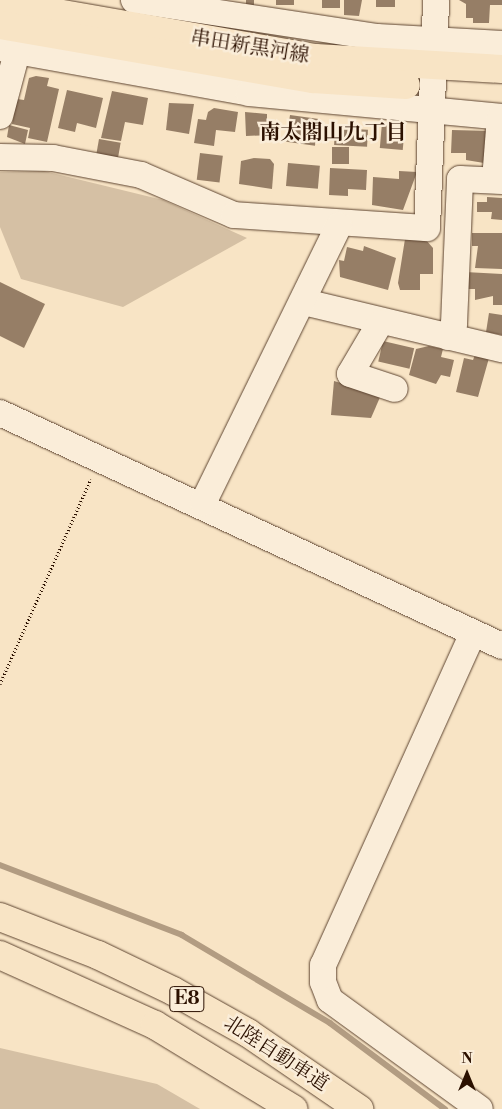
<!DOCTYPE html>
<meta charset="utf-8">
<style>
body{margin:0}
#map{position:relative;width:502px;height:1109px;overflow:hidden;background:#f8e4c5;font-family:"Libre Bodoni","Noto Serif JP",serif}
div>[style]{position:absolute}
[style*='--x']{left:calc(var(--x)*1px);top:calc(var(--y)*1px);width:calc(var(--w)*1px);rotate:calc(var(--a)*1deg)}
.green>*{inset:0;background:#d5c0a4}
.stream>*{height:5.5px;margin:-2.75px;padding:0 2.75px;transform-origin:2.75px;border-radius:2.75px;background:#b29c82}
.building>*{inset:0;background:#967e66;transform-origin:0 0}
.path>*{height:3px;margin-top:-1.5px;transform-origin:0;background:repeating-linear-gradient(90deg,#2b1000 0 1px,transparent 0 3.5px)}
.roads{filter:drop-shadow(0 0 1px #5e4531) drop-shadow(0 0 1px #5e4531)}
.minor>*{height:26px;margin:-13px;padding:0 13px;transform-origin:13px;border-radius:13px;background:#faedd9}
.major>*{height:28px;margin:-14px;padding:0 14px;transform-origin:14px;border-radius:14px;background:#f8e4c5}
.highway>*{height:28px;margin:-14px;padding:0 14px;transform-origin:14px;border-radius:14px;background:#f8e4c5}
span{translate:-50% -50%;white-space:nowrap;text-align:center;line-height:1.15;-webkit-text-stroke:5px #faedd9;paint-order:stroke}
.shield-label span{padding:1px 4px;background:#faedd9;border:1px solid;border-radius:4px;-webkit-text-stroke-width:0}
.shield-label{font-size:19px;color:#2b1000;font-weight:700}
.street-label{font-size:20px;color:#2b1000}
.neighbourhood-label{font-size:21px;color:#2b1000;font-weight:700}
.north{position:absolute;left:442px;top:1049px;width:50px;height:50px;-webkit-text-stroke:4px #faedd9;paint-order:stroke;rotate:0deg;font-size:14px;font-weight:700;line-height:20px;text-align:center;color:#2b1000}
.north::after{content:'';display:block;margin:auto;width:18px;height:22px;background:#2b1000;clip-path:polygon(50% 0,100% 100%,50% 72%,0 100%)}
</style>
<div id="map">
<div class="green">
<i style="clip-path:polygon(44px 171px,163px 200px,247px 238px,123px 307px,21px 279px,0 227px,0 172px)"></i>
<i style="clip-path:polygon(0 1048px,157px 1084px,200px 1109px,0 1109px)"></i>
</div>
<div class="stream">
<i style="--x:0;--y:865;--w:195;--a:21"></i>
<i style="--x:182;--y:935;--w:172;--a:30.7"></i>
<i style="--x:330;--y:1023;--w:144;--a:36.8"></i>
</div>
<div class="building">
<i style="left:246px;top:0;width:8px;height:5px"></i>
<i style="left:276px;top:0;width:18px;height:5px"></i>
<i style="left:322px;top:0;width:18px;height:8px"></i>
<i style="clip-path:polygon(344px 0,362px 0,359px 16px,344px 15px)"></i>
<i style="left:376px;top:0;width:19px;height:7px"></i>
<i style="clip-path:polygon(459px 0,502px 0,502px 5px,490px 5px,489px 23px,473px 23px,473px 18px,466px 18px,466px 4px)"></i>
<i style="clip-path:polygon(36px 76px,49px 78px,47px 86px,59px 89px,47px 142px,28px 138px,30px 128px,12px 124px,17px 99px,24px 100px,29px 78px)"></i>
<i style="clip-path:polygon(67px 90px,103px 98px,96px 128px,77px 123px,75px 132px,58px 128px)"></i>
<i style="clip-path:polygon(112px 91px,148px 98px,143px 125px,125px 122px,121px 141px,101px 138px)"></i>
<i style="clip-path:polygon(169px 103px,194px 104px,189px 134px,166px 130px)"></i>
<i style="clip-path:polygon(214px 108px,238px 112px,235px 132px,216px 130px,214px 146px,194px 143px,198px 119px,206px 120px,208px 112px)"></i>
<i style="clip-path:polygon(245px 112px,267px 114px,267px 119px,274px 120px,272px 135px,246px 136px)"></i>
<i style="left:290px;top:115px;width:29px;height:27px;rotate:8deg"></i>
<i style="left:382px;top:123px;width:23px;height:25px;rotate:5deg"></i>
<i style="clip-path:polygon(9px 125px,28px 130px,25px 144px,7px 137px)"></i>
<i style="left:335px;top:128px;width:33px;height:17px;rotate:3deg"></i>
<i style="clip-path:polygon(452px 130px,491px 131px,490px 164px,466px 160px,466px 153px,451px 153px)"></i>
<i style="left:99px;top:139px;width:22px;height:15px;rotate:10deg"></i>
<i style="left:332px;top:147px;width:17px;height:17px"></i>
<i style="left:200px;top:153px;width:23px;height:27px;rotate:7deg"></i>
<i style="clip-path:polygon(254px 158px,270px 159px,274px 164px,272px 189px,239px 184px,241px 161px)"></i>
<i style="left:288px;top:163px;width:32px;height:23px;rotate:5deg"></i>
<i style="clip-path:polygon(330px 168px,367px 170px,366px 190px,348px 189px,348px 196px,329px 195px)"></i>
<i style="clip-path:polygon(399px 171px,417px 172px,403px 210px,372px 205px,373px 177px,399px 179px)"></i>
<i style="clip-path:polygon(487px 197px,502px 198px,502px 220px,491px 219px,492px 212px,477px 212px,477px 202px,487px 202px)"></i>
<i style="clip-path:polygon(472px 233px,502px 233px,502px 269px,475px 268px,478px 246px,472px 246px)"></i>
<i style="clip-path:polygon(405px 239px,426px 240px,433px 248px,433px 274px,420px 274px,420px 290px,400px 290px,398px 283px)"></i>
<i style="clip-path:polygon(364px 246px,396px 258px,388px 290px,340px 277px,339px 260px,344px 261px,347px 247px,363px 251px)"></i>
<i style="clip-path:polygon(465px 272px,502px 274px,502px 305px,493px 305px,493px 296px,475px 300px,475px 289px,465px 289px)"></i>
<i style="clip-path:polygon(0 282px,45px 304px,24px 348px,0 336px)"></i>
<i style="clip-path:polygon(489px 313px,502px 315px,502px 335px,486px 332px)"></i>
<i style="left:383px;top:341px;width:32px;height:21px;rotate:13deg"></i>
<i style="clip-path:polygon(429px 346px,443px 349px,441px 357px,454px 360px,450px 377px,441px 375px,436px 384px,409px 375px,416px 349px)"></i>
<i style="clip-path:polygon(475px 355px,489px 358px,478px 397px,456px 392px,464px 358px,473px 360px)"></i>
<i style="clip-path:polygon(334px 381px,381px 395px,371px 418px,331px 415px)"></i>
</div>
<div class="path">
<i style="--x:0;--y:684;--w:224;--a:-66.1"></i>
</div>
<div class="roads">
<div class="minor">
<i style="--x:134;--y:0;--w:246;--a:8.7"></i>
<i style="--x:377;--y:37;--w:125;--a:3.2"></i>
<i style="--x:0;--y:48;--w:253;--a:10.2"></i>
<i style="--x:249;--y:93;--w:254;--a:5.4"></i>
<i style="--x:0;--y:116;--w:66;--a:-75.1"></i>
<i style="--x:0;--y:157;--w:53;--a:1.1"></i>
<i style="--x:53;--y:158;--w:90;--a:10.9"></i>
<i style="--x:141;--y:175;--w:101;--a:23.3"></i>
<i style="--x:234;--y:215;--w:193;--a:3.9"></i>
<i style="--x:427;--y:228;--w:228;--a:-87.7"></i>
<i style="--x:495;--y:180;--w:63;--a:-85.5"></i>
<i style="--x:304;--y:302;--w:204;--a:13.4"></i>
<i style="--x:380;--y:323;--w:59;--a:120.5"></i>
<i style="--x:350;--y:374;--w:47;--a:18.4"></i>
<i style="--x:448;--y:337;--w:14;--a:-65"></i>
<i style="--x:454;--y:324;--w:145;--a:-87.6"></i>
<i style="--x:460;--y:179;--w:42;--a:2.7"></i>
<i style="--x:0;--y:413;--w:553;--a:24.9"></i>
<i style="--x:203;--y:503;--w:309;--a:-63.9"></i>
<i style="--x:473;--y:633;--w:364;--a:114.3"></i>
<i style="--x:323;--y:965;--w:17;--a:90"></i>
<i style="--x:323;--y:982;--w:19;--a:69"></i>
<i style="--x:330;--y:1000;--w:185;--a:36"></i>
</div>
<div class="major">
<i style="--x:0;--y:3;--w:321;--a:9.9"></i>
<i style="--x:316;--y:58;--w:186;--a:3.4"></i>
<i style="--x:0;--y:25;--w:318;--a:9.8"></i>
<i style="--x:313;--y:79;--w:93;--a:3.7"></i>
</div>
<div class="highway">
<i style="--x:0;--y:917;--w:105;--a:21.2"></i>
<i style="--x:98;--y:955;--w:83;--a:25.6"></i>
<i style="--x:173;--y:991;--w:86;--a:29.2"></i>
<i style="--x:248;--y:1033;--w:135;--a:34.4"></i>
<i style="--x:0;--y:955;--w:170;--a:24.3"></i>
<i style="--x:155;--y:1025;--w:162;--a:31.3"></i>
</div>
</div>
<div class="shield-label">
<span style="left:187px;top:999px">E8</span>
</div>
<div class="street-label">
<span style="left:250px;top:47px;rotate:9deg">串田新黒河線</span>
<span style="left:276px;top:1054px;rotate:33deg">北陸自動車道</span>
</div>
<div class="neighbourhood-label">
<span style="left:333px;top:133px">南太閤山九丁目</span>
</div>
<div class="north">N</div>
</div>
